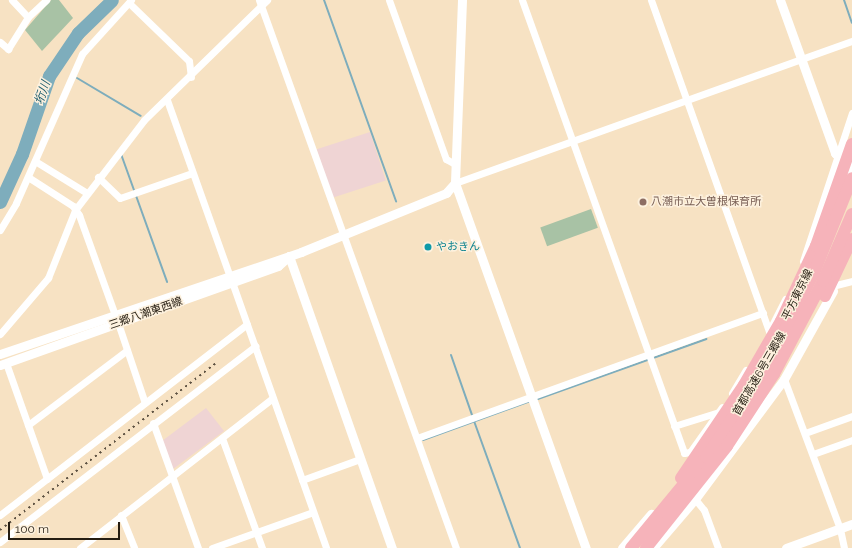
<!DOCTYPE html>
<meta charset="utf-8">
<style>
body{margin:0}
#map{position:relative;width:852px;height:548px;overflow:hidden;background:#f7e2c3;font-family:Raleway,"Noto Sans JP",sans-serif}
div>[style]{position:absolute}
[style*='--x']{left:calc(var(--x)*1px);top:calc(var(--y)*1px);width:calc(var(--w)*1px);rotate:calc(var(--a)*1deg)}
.industrial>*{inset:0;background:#efd4d4;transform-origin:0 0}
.green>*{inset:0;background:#a8c2a5;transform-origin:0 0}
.stream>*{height:2px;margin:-1px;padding:0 1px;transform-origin:1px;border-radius:1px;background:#7eadbc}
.river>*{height:13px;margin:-6.5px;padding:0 6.5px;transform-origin:6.5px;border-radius:6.5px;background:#7eadbc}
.street>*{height:7px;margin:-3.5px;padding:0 3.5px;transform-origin:3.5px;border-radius:3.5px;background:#fff}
.secondary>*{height:9px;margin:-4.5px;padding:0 4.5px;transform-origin:4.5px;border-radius:4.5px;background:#fff}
.highway>*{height:12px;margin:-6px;padding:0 6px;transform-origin:6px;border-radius:6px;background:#f6b3ba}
.rail>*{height:2px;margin-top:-1px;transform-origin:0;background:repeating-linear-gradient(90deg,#5e5242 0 2px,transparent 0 6px)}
.dots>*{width:11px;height:11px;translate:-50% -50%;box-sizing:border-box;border:2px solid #fdf1de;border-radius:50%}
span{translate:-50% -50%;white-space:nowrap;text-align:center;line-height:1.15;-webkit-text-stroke:3px #fdf1de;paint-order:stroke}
.education-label{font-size:11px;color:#785e54}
.left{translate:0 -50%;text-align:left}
.culture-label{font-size:11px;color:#0d838f}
.street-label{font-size:11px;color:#251d12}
.water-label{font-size:12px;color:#205f70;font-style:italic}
.scale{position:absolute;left:8px;top:522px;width:112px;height:18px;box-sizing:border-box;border:2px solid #251d12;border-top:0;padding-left:5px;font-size:12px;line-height:14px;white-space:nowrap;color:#251d12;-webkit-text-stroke:3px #fdf1de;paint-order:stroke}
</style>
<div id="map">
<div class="industrial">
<i style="left:370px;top:132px;width:51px;height:56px;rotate:72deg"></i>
<i style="clip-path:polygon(206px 408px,224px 431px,173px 469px,162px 441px)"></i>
</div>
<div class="green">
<i style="clip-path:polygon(51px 0,59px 0,73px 18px,42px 51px,25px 30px)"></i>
<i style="left:591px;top:209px;width:20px;height:54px;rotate:70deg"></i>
</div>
<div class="stream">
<i style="--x:324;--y:0;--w:214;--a:70.3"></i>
<i style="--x:844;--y:0;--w:24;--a:71"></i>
<i style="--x:77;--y:78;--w:74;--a:30.7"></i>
<i style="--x:121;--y:154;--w:136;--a:70.2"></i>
<i style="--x:451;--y:355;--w:64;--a:70.7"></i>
<i style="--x:535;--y:400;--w:182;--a:-19.6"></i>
<i style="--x:474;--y:421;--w:135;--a:70.1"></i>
<i style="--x:423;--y:440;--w:115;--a:-19.9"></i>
</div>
<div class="river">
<i style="--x:0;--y:202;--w:53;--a:-65.4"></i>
<i style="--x:22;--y:154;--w:83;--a:-70.9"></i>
<i style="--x:49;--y:76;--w:52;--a:-56"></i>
<i style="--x:78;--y:33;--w:47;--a:-44.1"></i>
</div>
<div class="street">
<i style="--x:12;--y:0;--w:23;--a:47"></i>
<i style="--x:259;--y:0;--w:582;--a:70.23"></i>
<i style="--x:389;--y:0;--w:169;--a:70.3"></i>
<i style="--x:446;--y:159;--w:10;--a:29"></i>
<i style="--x:522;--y:0;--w:481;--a:70.3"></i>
<i style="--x:684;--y:453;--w:6;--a:-9"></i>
<i style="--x:690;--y:452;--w:55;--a:-54.6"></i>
<i style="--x:651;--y:0;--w:351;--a:70.4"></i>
<i style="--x:129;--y:3;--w:83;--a:44"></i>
<i style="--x:189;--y:61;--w:16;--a:83"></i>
<i style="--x:0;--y:42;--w:11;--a:41"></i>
<i style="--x:8;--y:49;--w:38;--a:-58"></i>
<i style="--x:28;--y:17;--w:25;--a:-43"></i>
<i style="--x:167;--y:100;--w:185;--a:70.4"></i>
<i style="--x:35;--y:161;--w:61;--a:31.6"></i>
<i style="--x:28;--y:177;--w:54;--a:32.8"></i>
<i style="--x:73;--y:206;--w:11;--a:56"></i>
<i style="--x:79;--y:215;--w:106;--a:70.2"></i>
<i style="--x:98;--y:177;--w:30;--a:44"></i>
<i style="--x:120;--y:198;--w:76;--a:-19.1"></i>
<i style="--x:455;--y:183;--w:422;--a:-19.7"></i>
<i style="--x:0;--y:230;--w:31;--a:-59"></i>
<i style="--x:16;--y:203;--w:163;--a:-66.1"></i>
<i style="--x:82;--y:54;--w:73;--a:-47.8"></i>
<i style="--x:803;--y:261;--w:156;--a:-71.7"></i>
<i style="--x:232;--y:282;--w:282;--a:70.5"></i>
<i style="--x:836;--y:285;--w:16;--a:-14"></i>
<i style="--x:118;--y:323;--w:84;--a:71.4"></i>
<i style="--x:769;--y:331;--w:36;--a:-63"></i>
<i style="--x:0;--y:334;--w:74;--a:-49.4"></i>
<i style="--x:48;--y:278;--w:73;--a:-68.3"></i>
<i style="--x:75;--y:210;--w:113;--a:-52.5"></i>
<i style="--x:144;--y:120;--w:172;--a:-44.3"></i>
<i style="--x:6;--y:363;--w:123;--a:70.5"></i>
<i style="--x:784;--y:379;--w:160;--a:69.5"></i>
<i style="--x:840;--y:529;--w:19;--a:78"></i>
<i style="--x:732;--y:393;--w:27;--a:-59"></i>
<i style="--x:153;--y:423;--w:133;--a:70.2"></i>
<i style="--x:28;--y:425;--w:124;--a:-37.1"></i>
<i style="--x:674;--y:426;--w:47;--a:-17.3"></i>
<i style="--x:805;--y:433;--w:50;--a:-19.9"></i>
<i style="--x:222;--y:438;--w:117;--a:70"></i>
<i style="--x:417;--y:438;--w:368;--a:-19.9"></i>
<i style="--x:813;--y:454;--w:41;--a:-19.7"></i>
<i style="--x:302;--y:480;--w:62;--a:-19.9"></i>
<i style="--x:695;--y:499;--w:14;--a:51"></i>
<i style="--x:704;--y:510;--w:40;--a:69.8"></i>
<i style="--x:0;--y:515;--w:312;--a:-37.7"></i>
<i style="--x:121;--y:515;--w:35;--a:68"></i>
<i style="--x:0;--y:542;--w:322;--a:-37.5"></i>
<i style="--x:80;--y:548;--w:244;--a:-37.9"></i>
<i style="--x:212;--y:548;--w:107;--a:-19.6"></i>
</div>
<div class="secondary">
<i style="--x:462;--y:0;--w:183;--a:92.2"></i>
<i style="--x:455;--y:183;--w:388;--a:70.3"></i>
<i style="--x:780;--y:0;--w:163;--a:70.2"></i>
<i style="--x:835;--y:153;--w:6;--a:45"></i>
<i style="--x:845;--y:185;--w:22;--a:-72"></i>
<i style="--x:289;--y:256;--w:310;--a:70.6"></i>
<i style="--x:0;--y:354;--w:318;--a:-18.7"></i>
<i style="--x:301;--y:252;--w:157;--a:-22.1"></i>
<i style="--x:446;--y:193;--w:13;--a:-48"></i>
<i style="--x:0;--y:365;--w:295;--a:-19.6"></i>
<i style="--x:278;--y:266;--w:15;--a:-42"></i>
<i style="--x:622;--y:548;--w:45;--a:-49.5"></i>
<i style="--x:653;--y:548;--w:65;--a:-49.4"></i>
<i style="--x:695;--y:499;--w:149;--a:-53.4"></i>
<i style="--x:784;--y:379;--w:101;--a:-60.9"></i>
<i style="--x:786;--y:548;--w:70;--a:-20"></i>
</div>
<div class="highway">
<i style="--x:825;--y:296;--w:63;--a:-64.7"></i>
<i style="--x:681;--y:478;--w:112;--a:-55.9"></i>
<i style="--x:744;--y:385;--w:74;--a:-60"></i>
<i style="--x:781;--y:321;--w:83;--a:-65"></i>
<i style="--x:816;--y:246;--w:108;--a:-70.6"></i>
<i style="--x:631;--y:548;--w:118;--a:-50.5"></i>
<i style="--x:706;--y:457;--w:106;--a:-56.2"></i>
<i style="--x:765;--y:369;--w:108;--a:-63"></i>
<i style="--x:814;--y:273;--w:102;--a:-68.2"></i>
<i style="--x:646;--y:548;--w:130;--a:-51.5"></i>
<i style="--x:727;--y:446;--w:86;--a:-56.9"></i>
<i style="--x:774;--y:374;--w:105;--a:-62.2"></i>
<i style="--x:823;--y:281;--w:73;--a:-66.6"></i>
</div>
<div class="rail">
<i style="--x:0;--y:530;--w:273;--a:-37.7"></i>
</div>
<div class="dots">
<i style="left:643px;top:202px;background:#8d6e63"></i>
<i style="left:428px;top:247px;background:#0f9aa8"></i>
</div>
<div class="education-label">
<span class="left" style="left:651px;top:202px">八潮市立大曽根保育所</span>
</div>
<div class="culture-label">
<span class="left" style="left:436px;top:247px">やおきん</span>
</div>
<div class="street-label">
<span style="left:798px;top:295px;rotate:-64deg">平方東京線</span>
<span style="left:146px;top:314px;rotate:-19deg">三郷八潮東西線</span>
<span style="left:760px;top:374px;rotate:-60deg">首都高速6号三郷線</span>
</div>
<div class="water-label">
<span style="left:43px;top:93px;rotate:-71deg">垳川</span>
</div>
<div class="scale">100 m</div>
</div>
